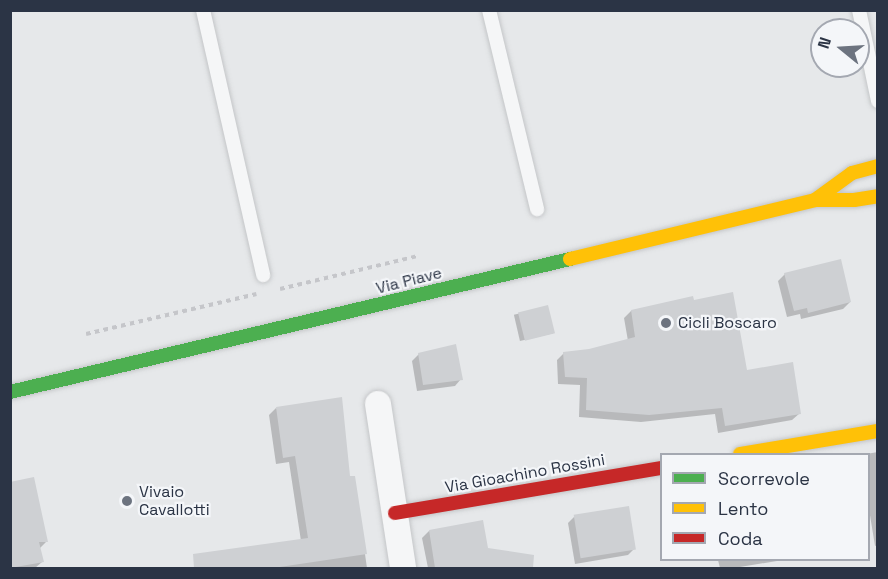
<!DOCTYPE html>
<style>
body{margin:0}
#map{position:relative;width:888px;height:579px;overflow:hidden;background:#e6e8ea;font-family:"Space Grotesk",sans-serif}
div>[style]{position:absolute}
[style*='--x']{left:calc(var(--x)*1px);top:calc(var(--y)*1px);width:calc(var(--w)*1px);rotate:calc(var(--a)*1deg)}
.shadow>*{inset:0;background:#0003;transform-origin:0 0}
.building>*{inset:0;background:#ced0d3;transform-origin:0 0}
.path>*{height:4px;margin-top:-2px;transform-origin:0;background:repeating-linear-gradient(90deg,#c5c6ca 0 4.5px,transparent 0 9px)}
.roads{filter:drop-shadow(0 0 2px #c4c6c8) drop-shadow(0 0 2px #c4c6c8)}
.lane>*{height:14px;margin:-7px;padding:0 7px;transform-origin:7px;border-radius:7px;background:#f5f6f7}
.street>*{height:26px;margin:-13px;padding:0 13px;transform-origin:13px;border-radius:13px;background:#f5f6f7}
.fast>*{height:14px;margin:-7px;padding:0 7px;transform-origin:7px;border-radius:7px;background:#4caf50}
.slow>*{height:14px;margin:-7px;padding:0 7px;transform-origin:7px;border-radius:7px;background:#ffc107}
.jam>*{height:14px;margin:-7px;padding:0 7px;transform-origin:7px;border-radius:7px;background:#c62828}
.dots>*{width:16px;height:16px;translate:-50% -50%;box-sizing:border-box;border:3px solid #f4f6f9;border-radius:50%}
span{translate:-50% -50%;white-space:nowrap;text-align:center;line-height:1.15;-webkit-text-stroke:4.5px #f4f6f9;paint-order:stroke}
.street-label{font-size:16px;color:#2b3445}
.poi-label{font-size:16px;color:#2b3445}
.left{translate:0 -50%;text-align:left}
.frame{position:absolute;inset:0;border:12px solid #2b3445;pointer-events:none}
.legend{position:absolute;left:660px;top:453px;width:210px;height:108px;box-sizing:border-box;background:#f4f6f9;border:2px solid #a4a8b1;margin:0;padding:8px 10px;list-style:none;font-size:18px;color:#2b3445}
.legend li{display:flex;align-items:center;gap:12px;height:30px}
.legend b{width:30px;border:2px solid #a4a8b1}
.north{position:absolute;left:810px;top:18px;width:60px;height:60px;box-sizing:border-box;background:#f4f6f9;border:2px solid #a4a8b1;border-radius:50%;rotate:288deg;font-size:16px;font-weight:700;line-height:24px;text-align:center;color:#2b3445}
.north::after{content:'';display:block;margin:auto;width:21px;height:27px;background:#6c737f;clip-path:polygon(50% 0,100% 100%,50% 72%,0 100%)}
</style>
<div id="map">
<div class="shadow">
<i style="clip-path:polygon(785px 274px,850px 302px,843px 309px,801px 319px,800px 314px,787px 317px,778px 281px)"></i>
<i style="clip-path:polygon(692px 302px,745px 372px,800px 413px,792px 420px,718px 433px,715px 414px,641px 422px,579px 417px,580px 385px,558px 384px,557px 360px,564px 353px,589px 350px,628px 341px,624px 318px,631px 311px)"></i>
<i style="left:547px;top:307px;width:27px;height:34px;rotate:77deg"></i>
<i style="clip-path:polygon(419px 354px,461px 379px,455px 386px,417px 391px,412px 361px)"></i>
<i style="clip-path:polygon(276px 408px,349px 478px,354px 477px,367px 568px,228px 568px,226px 557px,301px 541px,289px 462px,276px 464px,269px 415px)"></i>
<i style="clip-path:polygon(878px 452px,878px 545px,875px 546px,868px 503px,868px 454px,866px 454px)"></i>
<i style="clip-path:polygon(10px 483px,46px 542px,39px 549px,42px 562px,35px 568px,10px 568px)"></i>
<i style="clip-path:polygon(575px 516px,635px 548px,628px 555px,575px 564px,568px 523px)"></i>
<i style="clip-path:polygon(429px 531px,486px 549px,496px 568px,428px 568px,422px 538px)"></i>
<i style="clip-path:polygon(718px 560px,783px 560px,734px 568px,720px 568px)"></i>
</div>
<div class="building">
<i style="clip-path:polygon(841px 259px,851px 302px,808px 313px,807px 308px,794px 311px,784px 273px)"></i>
<i style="clip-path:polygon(733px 292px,747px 370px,793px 362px,801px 414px,725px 426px,722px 408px,649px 415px,586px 410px,587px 378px,565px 377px,563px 352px,589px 349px,635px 337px,631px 310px,693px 296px,694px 300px)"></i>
<i style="left:548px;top:305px;width:29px;height:31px;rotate:76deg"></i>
<i style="clip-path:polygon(456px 344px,463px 380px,423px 385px,418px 353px)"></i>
<i style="clip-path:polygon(342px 397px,350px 476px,355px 476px,367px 554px,273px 568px,194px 568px,193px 554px,308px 538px,295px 456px,283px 458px,276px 407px)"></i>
<i style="clip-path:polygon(34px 477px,48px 542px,39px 542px,44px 562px,10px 568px,10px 482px)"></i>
<i style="left:629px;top:506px;width:44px;height:56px;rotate:81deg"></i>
<i style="clip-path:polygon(483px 520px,488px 548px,534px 555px,533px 568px,435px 568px,429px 530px)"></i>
</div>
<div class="path">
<i style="--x:280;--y:289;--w:141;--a:-13.5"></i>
<i style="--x:86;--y:334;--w:175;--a:-13.2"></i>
</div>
<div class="roads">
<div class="lane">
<i style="--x:203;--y:10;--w:272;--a:77.2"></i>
<i style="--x:489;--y:10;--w:205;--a:76.4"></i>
<i style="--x:859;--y:10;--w:93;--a:78.2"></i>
</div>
<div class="street">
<i style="--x:378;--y:404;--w:166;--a:81.3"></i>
</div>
<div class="fast">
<i style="--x:10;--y:392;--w:576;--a:-13.36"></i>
</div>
<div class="slow">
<i style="--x:815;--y:200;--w:46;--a:-36.1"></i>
<i style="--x:852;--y:173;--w:27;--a:-15"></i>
<i style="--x:570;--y:259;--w:252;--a:-13.5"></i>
<i style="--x:815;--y:200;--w:39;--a:0"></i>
<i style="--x:854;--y:200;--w:24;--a:-9"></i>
<i style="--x:740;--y:454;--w:140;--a:-9.5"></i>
</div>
<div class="jam">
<i style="--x:395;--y:513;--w:271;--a:-9.6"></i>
</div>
</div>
<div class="dots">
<i style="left:666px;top:323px;background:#6c737f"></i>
<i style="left:127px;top:501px;background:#6c737f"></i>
</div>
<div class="street-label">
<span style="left:409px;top:281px;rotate:-14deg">Via Piave</span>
<span style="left:525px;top:474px;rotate:-10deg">Via Gioachino Rossini</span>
</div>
<div class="poi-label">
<span class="left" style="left:678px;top:323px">Cicli Boscaro</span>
<span class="left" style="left:139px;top:501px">Vivaio<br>Cavallotti</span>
</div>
<div class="frame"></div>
<ul class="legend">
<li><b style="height:8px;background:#4caf50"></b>Scorrevole</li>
<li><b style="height:8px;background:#ffc107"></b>Lento</li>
<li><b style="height:8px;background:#c62828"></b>Coda</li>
</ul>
<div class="north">N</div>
</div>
